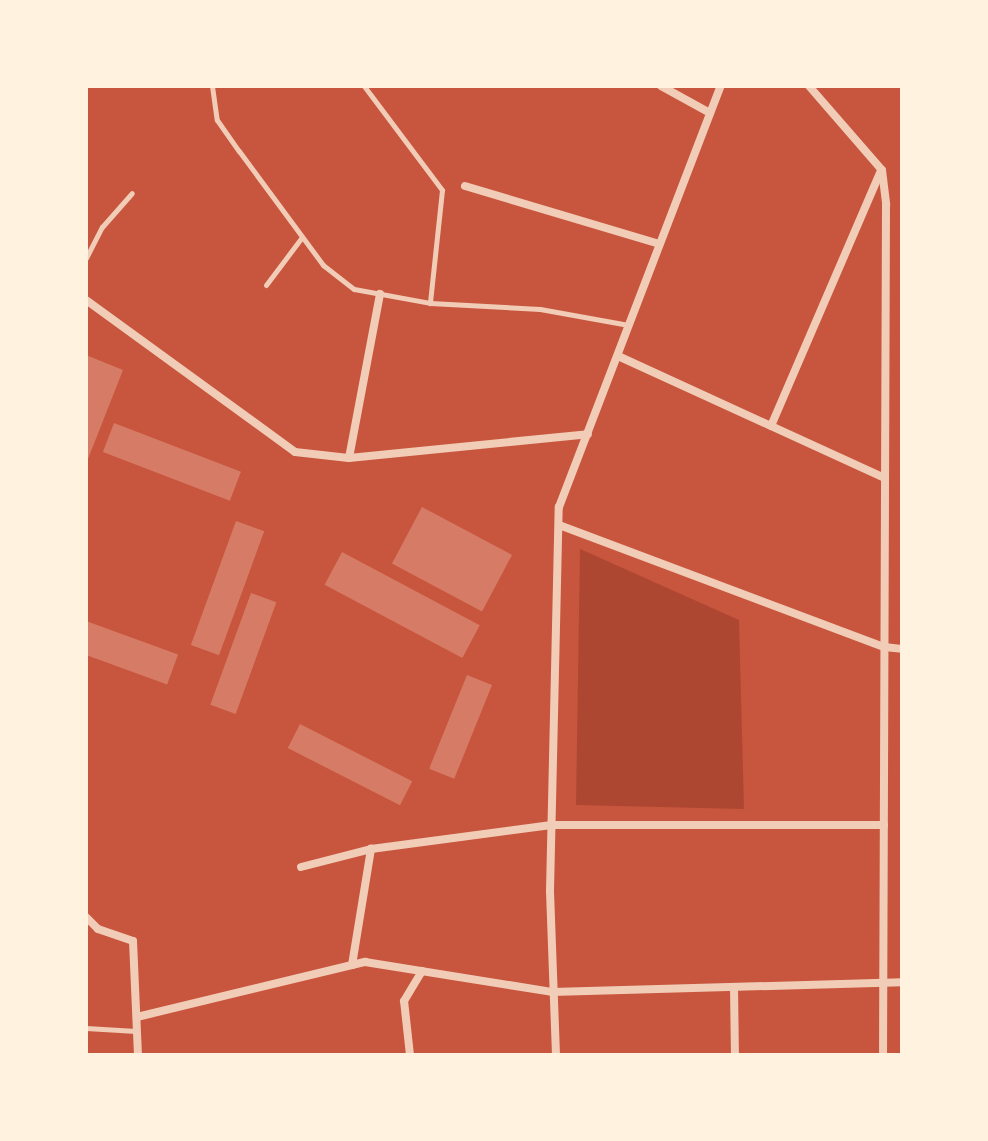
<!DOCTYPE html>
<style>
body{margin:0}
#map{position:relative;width:988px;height:1141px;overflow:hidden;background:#c8553d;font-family:"Fira Sans Condensed",sans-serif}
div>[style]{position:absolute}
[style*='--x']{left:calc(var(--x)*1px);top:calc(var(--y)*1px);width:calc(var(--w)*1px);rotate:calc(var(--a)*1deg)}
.green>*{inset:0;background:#ae4732}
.building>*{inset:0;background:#d67c66;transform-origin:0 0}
.service>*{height:5px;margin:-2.5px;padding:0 2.5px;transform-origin:2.5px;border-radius:2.5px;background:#f1ccb7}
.minor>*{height:8px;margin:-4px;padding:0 4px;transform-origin:4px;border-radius:4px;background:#f1ccb7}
span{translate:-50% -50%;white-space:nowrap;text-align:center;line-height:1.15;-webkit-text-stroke:6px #fff3e0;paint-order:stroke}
.frame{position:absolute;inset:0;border:88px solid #fff3e0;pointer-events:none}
</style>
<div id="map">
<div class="green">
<i style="clip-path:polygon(580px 549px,739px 620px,744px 809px,576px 805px)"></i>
</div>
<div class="building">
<i style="clip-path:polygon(86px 355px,123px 370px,86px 464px)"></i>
<i style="left:114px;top:423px;width:136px;height:31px;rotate:21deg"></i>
<i style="left:422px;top:507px;width:102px;height:64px;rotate:28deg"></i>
<i style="left:236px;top:521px;width:30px;height:132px;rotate:20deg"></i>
<i style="left:342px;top:552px;width:156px;height:37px;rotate:28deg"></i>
<i style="left:251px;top:593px;width:27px;height:119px;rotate:20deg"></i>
<i style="left:86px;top:621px;width:98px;height:32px;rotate:20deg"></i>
<i style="left:467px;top:675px;width:27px;height:101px;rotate:22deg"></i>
<i style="left:300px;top:724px;width:126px;height:27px;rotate:27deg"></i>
</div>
<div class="service">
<i style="--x:212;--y:86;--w:34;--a:82"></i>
<i style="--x:217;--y:120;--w:38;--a:55"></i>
<i style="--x:239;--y:151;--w:142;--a:53.6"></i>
<i style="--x:323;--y:265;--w:39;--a:38"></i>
<i style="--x:354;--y:289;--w:77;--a:10.4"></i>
<i style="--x:430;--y:303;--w:110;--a:3.1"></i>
<i style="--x:540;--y:309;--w:90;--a:10.2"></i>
<i style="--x:364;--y:86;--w:130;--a:53.1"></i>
<i style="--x:442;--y:190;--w:114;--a:96.1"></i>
<i style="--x:86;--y:258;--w:35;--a:-63"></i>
<i style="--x:102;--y:227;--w:45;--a:-48.6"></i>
<i style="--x:266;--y:285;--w:60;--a:-53.1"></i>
<i style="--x:86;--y:1028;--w:50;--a:3.4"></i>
</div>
<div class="minor">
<i style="--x:661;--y:86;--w:56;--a:28.9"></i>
<i style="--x:809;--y:86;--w:111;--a:49"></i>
<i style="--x:882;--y:170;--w:35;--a:83"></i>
<i style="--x:886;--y:205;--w:850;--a:90.2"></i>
<i style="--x:465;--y:186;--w:203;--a:16.6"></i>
<i style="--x:86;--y:300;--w:258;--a:36"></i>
<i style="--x:295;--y:452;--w:54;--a:6.3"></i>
<i style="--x:349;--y:458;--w:240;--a:-5.7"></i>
<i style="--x:618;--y:356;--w:290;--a:24.6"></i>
<i style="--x:771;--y:426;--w:278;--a:-66.7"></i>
<i style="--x:349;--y:458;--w:167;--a:-79.3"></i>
<i style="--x:559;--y:525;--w:347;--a:20.6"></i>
<i style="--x:884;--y:647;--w:18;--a:6"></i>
<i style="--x:301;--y:867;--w:72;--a:-14.4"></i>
<i style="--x:371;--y:849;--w:182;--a:-7.6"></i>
<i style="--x:551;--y:825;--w:333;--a:0"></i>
<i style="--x:86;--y:917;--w:17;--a:45"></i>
<i style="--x:98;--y:929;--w:37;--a:19"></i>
<i style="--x:133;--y:941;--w:114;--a:87.5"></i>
<i style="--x:352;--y:965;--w:118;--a:-80.7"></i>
<i style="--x:734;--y:987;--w:68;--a:89.2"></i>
<i style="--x:137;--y:1017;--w:235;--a:-13.6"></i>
<i style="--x:365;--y:962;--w:189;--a:9.1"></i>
<i style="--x:552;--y:992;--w:350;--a:-1.6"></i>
<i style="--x:410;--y:1055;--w:54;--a:-96.3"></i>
<i style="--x:404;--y:1001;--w:35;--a:-59"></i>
<i style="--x:556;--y:1055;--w:164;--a:-92.1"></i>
<i style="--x:550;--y:891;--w:384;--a:-88.7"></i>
<i style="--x:559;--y:507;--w:451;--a:-69"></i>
</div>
<div class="frame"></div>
</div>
